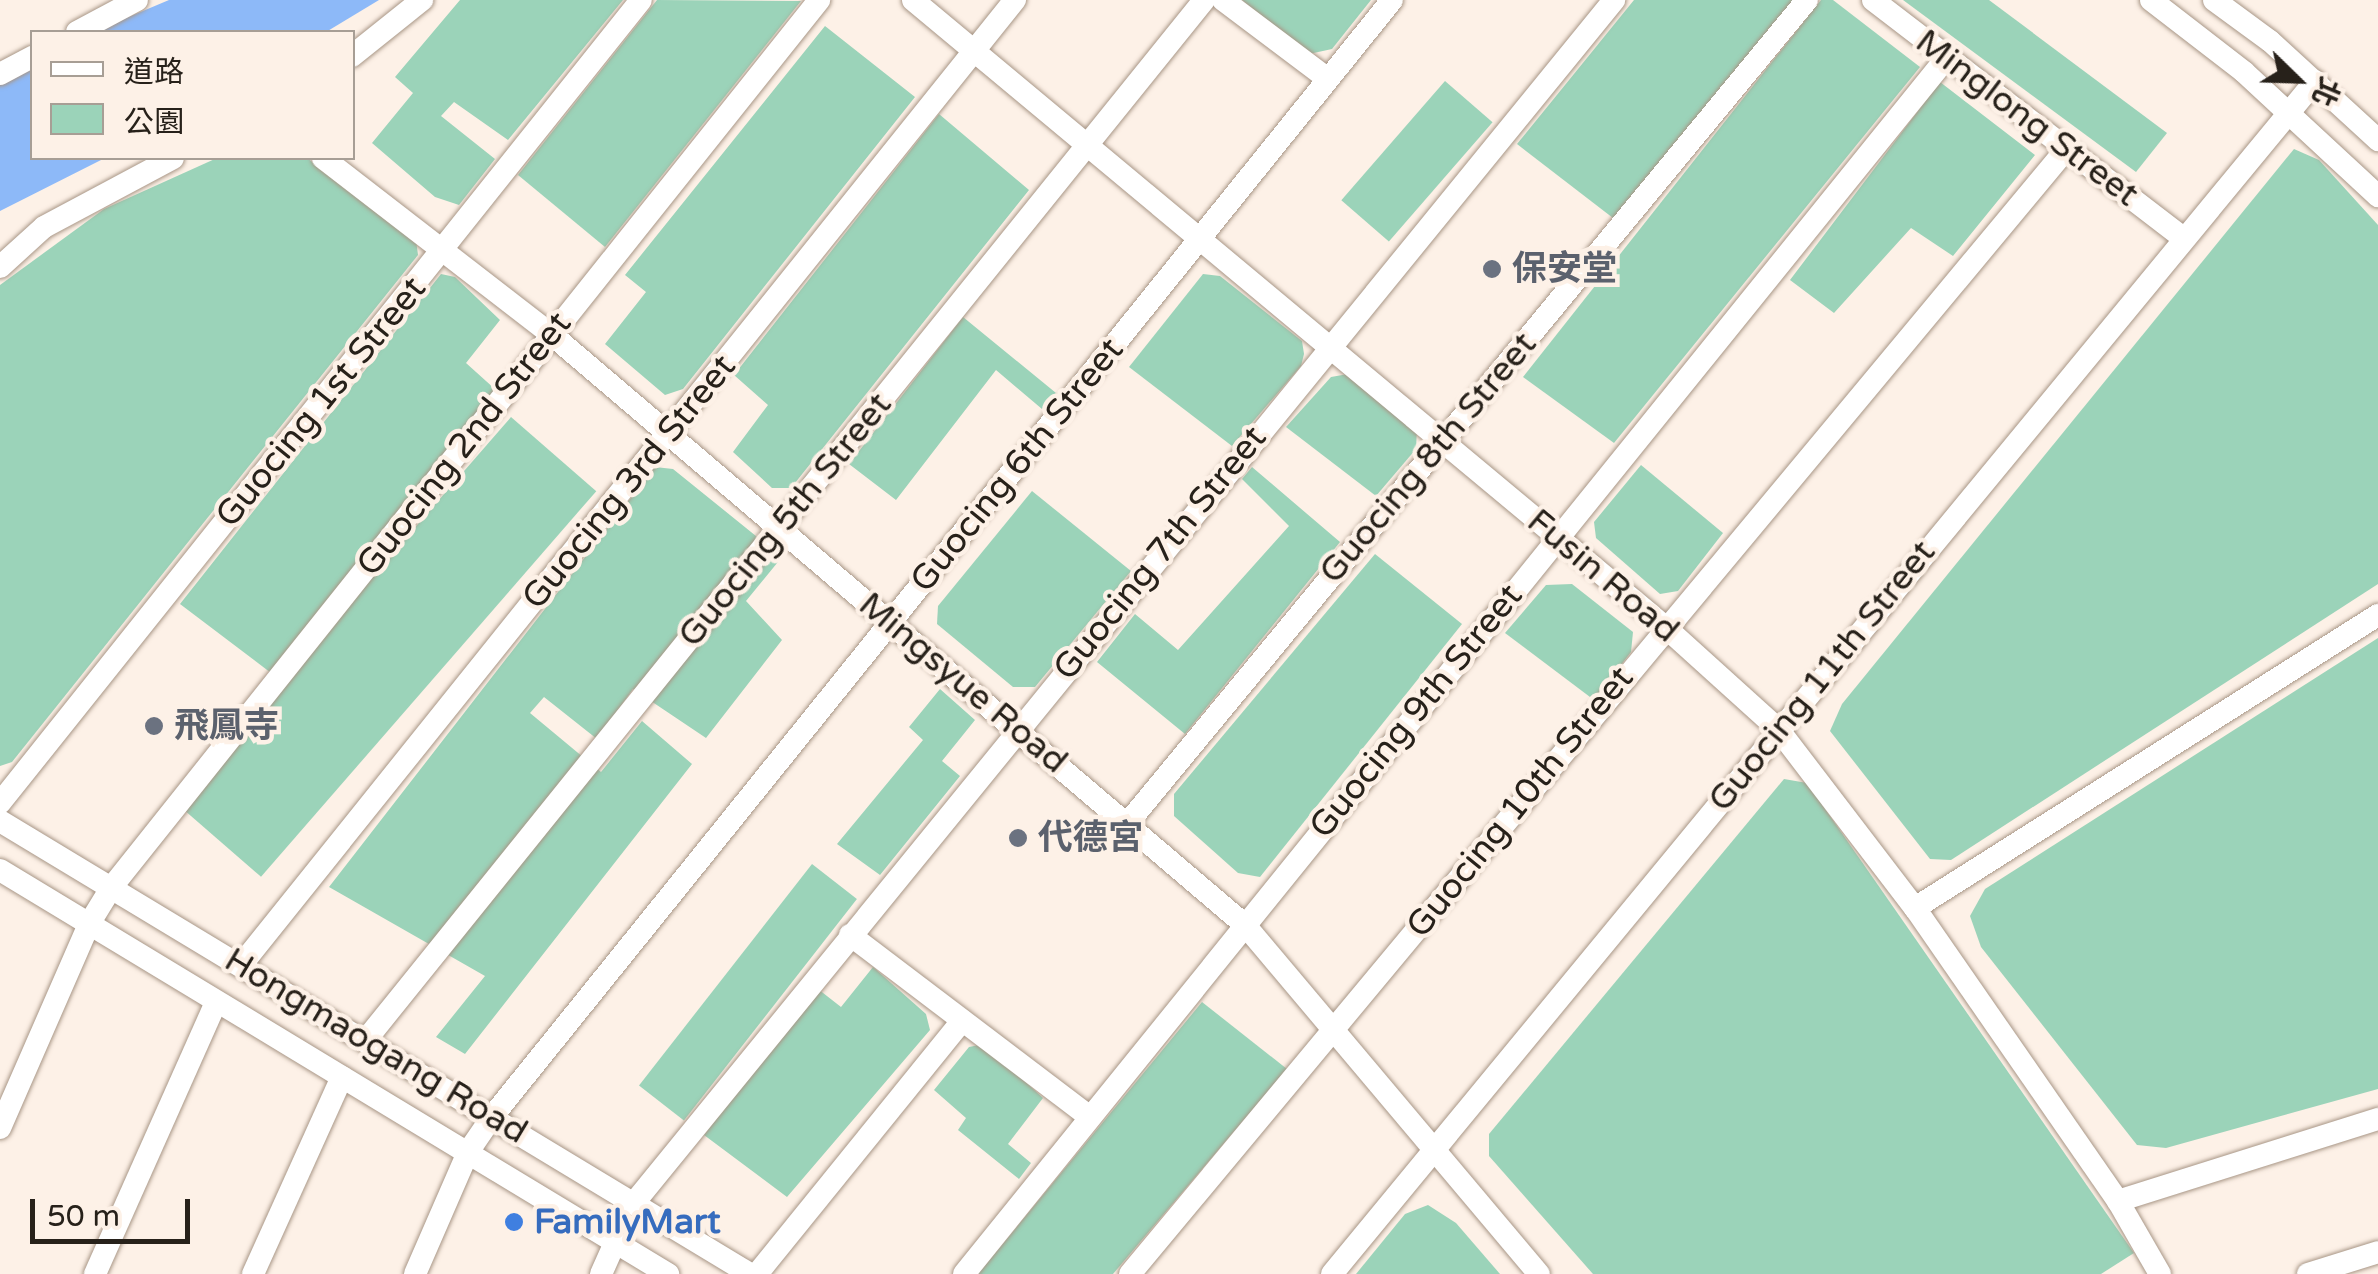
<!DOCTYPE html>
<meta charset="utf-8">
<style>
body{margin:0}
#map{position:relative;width:2378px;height:1274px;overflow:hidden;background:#fdf1e7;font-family:"Varela Round","Noto Sans TC",sans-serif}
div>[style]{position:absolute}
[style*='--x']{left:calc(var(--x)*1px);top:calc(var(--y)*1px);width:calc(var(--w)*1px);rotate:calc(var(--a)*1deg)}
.green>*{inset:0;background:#9bd3b9;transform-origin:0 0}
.water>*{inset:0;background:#8db9f8}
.roads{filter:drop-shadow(0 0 2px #a89686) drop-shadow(0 0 2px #a89686)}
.minor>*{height:22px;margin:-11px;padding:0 11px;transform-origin:11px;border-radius:11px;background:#fff}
.dots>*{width:28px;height:28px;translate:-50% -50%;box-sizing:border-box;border:5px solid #fdf1e7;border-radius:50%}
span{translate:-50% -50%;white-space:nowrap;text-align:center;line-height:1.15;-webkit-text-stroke:9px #fdf1e7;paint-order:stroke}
.street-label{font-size:35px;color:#27211a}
.worship-label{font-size:35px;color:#5b616d;font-weight:700}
.left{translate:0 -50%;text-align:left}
.shop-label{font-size:35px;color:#366cbe;font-weight:700}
.legend{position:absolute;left:30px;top:30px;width:325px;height:130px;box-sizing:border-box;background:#fdf1e7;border:2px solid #a79e95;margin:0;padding:12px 18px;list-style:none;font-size:30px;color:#27211a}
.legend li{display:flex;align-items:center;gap:20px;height:50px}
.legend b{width:50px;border:2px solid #a79e95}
.north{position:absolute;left:2248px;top:30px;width:100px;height:100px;-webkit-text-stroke:8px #fdf1e7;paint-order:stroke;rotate:113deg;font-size:28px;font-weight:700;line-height:40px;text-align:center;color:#27211a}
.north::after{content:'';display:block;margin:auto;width:35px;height:45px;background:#27211a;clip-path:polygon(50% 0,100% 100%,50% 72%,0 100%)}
.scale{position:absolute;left:30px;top:1199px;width:160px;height:45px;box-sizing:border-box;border:5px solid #27211a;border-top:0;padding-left:12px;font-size:30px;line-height:35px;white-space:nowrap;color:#27211a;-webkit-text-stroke:8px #fdf1e7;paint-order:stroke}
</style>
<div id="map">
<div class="green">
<i style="clip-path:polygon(460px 0,623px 0,508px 140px,454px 102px,441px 116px,495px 159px,459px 205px,435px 197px,372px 143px,413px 93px,395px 77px)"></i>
<i style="clip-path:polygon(657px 0,801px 1px,605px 247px,518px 175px)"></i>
<i style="clip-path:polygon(1242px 0,1371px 0,1332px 49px,1309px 54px)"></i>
<i style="clip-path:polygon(1634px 0,1795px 0,1613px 218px,1517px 144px)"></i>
<i style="clip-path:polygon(1821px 0,1833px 0,1920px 67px,1614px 443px,1523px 377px)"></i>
<i style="clip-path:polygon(1903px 0,1989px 0,2167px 133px,2136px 172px)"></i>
<i style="clip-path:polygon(825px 26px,915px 97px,683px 389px,665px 395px,605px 344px,646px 292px,625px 275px)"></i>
<i style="left:1445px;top:81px;width:63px;height:158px;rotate:41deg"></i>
<i style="clip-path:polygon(1940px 82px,2035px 155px,1953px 256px,1911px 228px,1834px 313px,1790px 280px)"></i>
<i style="clip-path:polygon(939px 114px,1029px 190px,791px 488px,772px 488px,733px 452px,768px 405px,734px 375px)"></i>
<i style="clip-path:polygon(2294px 149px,2319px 160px,2378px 225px,2378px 584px,1951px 860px,1930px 859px,1830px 731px,1842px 704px)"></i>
<i style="clip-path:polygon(217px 158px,307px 158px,416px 240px,418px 255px,12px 762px,0 766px,0 285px,104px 209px)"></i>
<i style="clip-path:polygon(441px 274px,455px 277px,500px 320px,466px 363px,496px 390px,275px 676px,180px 604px)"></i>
<i style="clip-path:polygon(1203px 274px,1220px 276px,1302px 341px,1304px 354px,1301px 366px,1232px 446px,1129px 367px)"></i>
<i style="clip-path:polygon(963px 317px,1056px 393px,1042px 409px,996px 370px,896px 500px,849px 464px)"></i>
<i style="clip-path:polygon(1348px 374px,1417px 428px,1416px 449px,1376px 496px,1286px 427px,1331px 377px)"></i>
<i style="left:511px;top:417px;width:113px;height:511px;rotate:41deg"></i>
<i style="clip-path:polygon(1641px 465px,1723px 533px,1678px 591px,1660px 594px,1596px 538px,1594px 522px)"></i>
<i style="clip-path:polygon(655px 467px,673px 469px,782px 557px,746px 601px,782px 640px,706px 738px,633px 689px,597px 739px,544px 697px,530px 713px,601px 772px,642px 721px,692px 764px,465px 1054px,436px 1037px,485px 976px,329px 887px)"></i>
<i style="clip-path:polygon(1252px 467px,1340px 542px,1185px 734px,1097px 662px,1135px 614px,1178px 650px,1289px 526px,1242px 479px)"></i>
<i style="clip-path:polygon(1032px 491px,1131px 571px,1035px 687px,1013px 687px,937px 624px,938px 606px)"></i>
<i style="clip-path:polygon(1375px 554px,1462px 624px,1260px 877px,1238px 873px,1174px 816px,1174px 794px)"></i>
<i style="clip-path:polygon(1572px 584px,1633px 632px,1631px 652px,1594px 700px,1505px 633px,1546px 585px)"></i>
<i style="clip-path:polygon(2378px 638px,2378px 1089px,2166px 1148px,2137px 1145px,1981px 947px,1970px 916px,1985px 889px)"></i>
<i style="clip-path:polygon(940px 689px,975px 720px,942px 761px,960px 776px,880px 875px,837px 844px,923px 740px,909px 727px)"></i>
<i style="clip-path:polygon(1784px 779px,1807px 783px,2134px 1253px,2101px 1274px,1593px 1274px,1489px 1156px,1489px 1134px)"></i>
<i style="left:812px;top:864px;width:57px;height:281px;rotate:38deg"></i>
<i style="clip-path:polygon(873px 967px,926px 1014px,930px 1030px,787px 1197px,704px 1135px,818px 989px,841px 1007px)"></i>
<i style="clip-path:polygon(1202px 1002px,1287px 1069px,1113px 1274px,978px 1274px)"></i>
<i style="clip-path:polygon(984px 1044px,1043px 1098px,1008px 1144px,1031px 1163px,1019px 1179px,958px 1130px,966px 1118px,934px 1090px,969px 1047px)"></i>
<i style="clip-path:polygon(1428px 1205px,1456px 1223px,1500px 1274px,1356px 1274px,1405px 1214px)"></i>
</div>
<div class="water">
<i style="clip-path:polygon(169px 0,379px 0,326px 32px,93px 32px)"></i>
<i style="clip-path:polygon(32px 60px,32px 158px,105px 158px,0 211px,0 76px)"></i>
</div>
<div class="roads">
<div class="minor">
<i style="--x:913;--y:0;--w:978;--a:39.81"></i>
<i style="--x:1664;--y:626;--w:154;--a:42.1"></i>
<i style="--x:1778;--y:729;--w:225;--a:52.6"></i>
<i style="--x:1915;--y:908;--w:356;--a:55.3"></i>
<i style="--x:2118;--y:1201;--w:84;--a:60.1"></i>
<i style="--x:1223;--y:0;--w:131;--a:37"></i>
<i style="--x:1873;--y:0;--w:389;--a:37.5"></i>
<i style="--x:2151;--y:0;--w:118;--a:37.7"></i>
<i style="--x:2244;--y:72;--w:183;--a:42.8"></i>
<i style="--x:2214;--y:0;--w:69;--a:36.2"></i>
<i style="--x:2270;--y:41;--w:147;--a:42.5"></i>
<i style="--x:77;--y:32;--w:68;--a:-28.1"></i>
<i style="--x:352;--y:56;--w:90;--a:-38.7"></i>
<i style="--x:0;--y:74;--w:36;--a:-28"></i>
<i style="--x:323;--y:158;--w:288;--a:37.7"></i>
<i style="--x:551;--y:334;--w:912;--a:40.42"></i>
<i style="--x:1245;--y:925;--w:456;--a:49.9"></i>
<i style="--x:0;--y:267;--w:59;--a:-42.3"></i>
<i style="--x:44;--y:227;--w:146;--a:-28.1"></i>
<i style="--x:0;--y:803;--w:1027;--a:-51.4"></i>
<i style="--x:0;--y:821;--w:876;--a:31.13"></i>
<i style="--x:1127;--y:824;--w:1068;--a:-50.47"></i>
<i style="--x:0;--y:870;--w:781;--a:31.17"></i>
<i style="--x:1915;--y:908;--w:548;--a:-32.33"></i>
<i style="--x:850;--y:935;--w:301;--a:37.2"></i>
<i style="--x:242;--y:964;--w:1236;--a:-51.28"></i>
<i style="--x:365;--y:1041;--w:1337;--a:-51.13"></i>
<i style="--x:0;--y:1128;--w:223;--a:-66.4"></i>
<i style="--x:89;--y:924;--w:42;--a:-58.6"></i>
<i style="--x:111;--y:888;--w:1136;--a:-51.43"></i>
<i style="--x:2118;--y:1201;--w:273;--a:-17.5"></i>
<i style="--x:634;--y:1203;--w:1552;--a:-50.83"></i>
<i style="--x:95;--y:1274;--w:298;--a:-66"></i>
<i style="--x:253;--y:1274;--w:216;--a:-65.7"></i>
<i style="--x:415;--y:1274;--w:133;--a:-66.5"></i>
<i style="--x:468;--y:1152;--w:42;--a:-55.6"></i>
<i style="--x:492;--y:1117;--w:1434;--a:-51.14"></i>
<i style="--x:601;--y:1274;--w:34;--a:-66"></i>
<i style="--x:757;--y:1274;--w:326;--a:-51"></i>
<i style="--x:964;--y:1274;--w:1564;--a:-51.07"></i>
<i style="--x:1130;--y:1274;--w:1465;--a:-50.23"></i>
<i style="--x:1332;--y:1274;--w:1546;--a:-50.51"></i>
<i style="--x:2308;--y:1274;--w:73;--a:-17.4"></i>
</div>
</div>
<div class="dots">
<i style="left:1492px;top:269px;background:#6b7280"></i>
<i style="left:154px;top:726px;background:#6b7280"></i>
<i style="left:1018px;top:838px;background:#6b7280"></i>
<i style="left:514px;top:1222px;background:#3f7fe0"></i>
</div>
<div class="street-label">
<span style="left:2027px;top:118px;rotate:37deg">Minglong Street</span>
<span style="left:321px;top:402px;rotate:-51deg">Guocing 1st Street</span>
<span style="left:464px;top:444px;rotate:-52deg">Guocing 2nd Street</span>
<span style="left:1428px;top:458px;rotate:-50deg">Guocing 8th Street</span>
<span style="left:1017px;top:465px;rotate:-51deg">Guocing 6th Street</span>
<span style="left:629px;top:482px;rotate:-51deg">Guocing 3rd Street</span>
<span style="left:785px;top:520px;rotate:-51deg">Guocing 5th Street</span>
<span style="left:1160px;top:553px;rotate:-51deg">Guocing 7th Street</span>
<span style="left:1603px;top:576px;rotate:40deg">Fusin Road</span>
<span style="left:1822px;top:676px;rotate:-51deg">Guocing 11th Street</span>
<span style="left:963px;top:683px;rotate:40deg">Mingsyue Road</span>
<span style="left:1416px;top:711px;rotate:-51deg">Guocing 9th Street</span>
<span style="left:1520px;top:802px;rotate:-51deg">Guocing 10th Street</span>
<span style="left:376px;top:1046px;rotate:31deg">Hongmaogang Road</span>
</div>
<div class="worship-label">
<span class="left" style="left:1512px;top:269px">保安堂</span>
<span class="left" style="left:174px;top:726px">飛鳳寺</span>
<span class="left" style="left:1038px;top:838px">代德宮</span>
</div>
<div class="shop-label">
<span class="left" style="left:534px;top:1222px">FamilyMart</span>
</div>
<ul class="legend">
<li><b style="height:12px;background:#fff"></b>道路</li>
<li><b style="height:28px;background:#9bd3b9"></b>公園</li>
</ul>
<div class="north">北</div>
<div class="scale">50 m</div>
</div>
